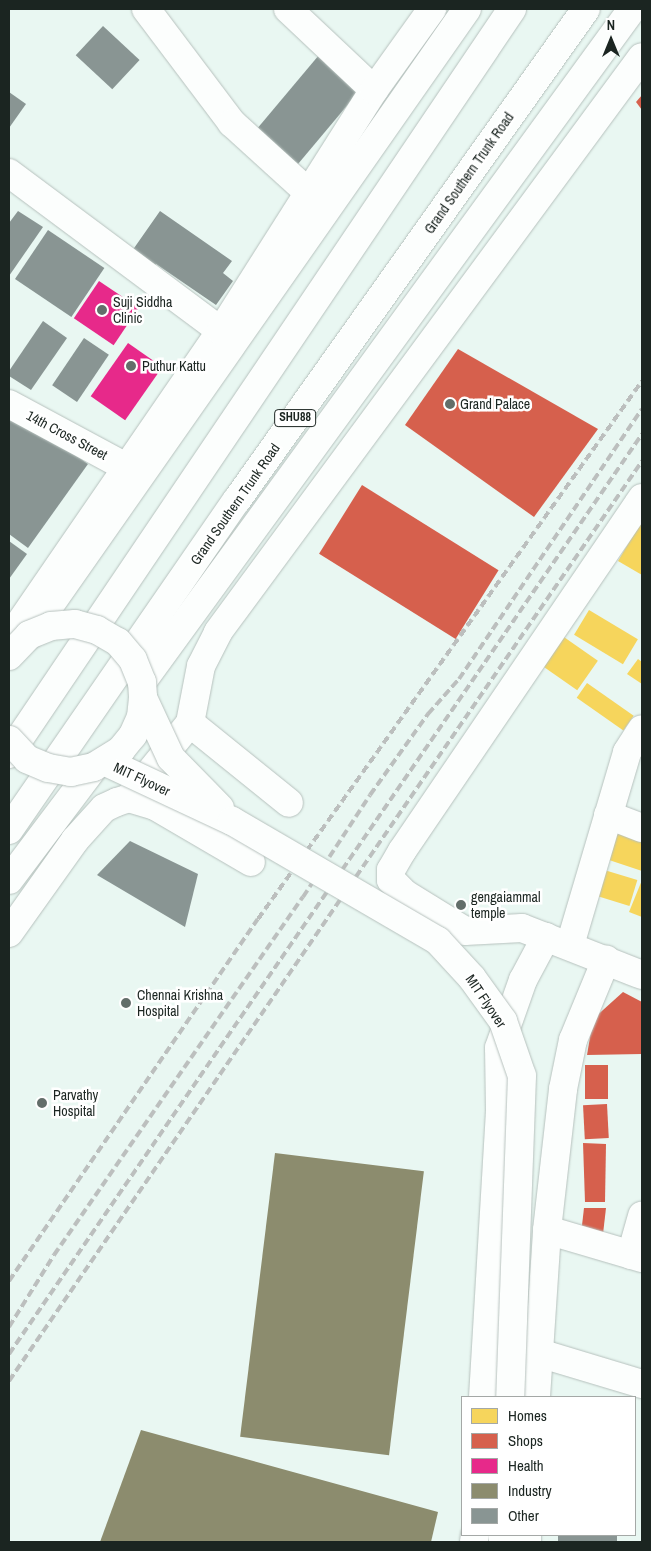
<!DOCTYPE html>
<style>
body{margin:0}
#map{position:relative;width:651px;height:1551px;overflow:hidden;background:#e9f7f2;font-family:"Archivo Narrow",sans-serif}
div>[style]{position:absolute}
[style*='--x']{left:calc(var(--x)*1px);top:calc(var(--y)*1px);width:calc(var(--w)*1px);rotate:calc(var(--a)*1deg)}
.homes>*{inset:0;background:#f6d55c;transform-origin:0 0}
.shops>*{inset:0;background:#d6604d;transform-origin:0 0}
.health>*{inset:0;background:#e7298a;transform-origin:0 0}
.industry>*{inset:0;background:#8c8c6e;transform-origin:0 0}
.building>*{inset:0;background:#899593;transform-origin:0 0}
.roads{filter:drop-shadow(0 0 1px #b6c1bd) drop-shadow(0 0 1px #b6c1bd)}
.minor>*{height:28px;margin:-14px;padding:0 14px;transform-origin:14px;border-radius:14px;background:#fcfefd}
.major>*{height:28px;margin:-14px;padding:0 14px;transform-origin:14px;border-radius:14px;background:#fcfefd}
.rail>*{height:4px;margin-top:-2px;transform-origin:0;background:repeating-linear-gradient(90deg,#bcbfbe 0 8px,transparent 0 12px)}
.bridges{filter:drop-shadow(0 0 1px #b6c1bd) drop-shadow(0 0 1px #b6c1bd)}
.minor-bridge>*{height:28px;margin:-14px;padding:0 14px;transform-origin:14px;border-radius:14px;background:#fcfefd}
.major-bridge>*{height:28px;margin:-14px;padding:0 14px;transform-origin:14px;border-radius:14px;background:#fcfefd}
.dots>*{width:14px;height:14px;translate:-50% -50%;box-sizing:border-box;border:2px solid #fff;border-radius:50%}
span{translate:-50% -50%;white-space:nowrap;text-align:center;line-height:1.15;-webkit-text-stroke:5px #fff;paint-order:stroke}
.shield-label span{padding:1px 4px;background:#fff;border:1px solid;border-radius:4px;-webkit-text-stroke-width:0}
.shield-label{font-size:12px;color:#1b2521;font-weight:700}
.street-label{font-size:14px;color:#1b2521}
.poi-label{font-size:14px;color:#1b2521}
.left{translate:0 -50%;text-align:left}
.frame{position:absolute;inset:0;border:10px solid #1b2521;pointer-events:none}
.legend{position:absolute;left:461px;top:1396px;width:175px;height:140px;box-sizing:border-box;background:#fff;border:1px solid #a4a8a6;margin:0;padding:6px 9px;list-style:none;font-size:15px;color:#1b2521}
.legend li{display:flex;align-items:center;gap:10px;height:25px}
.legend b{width:25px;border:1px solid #a4a8a6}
.north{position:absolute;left:586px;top:15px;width:50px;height:50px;-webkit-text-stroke:4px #fff;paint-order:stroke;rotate:0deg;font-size:14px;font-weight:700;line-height:20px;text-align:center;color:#1b2521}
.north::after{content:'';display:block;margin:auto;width:18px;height:22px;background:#1b2521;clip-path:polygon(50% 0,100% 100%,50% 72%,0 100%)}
</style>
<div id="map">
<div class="homes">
<i style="clip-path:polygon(642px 520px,642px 575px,618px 561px)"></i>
<i style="left:589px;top:610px;width:57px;height:29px;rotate:31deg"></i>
<i style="left:561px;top:635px;width:45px;height:36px;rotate:35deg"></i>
<i style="clip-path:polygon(638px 659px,642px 662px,642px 684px,627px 674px)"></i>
<i style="left:587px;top:683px;width:57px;height:18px;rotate:35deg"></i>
<i style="clip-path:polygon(616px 831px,642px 840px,642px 871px,606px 859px)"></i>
<i style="left:601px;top:869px;width:38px;height:27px;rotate:17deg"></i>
<i style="clip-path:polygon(642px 880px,642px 917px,629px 912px)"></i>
</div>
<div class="shops">
<i style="clip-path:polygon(642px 95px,642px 110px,636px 102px)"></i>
<i style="clip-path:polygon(458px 349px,598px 429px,534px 517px,405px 425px)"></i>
<i style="left:362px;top:485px;width:161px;height:81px;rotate:32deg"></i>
<i style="clip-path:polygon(623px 992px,642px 1002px,642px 1054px,587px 1055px,593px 1019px)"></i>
<i style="left:585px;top:1065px;width:23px;height:34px"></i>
<i style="left:607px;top:1104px;width:34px;height:24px;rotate:87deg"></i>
<i style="clip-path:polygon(583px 1143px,606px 1144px,605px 1202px,585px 1202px)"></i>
<i style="clip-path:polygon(584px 1208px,606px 1208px,603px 1234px,581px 1234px)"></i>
</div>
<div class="health">
<i style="left:99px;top:281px;width:48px;height:45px;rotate:34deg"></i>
<i style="left:128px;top:343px;width:42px;height:65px;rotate:35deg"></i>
</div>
<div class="industry">
<i style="left:275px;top:1153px;width:150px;height:286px;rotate:7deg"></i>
<i style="clip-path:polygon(141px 1430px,438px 1512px,431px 1542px,100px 1542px)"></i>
</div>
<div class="building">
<i style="left:103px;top:26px;width:50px;height:40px;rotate:43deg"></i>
<i style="left:319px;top:55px;width:54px;height:97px;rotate:40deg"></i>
<i style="clip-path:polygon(9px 92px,26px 104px,9px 128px)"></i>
<i style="clip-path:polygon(18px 211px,43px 227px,9px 276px,9px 223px)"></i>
<i style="clip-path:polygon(160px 211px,232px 261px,223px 273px,233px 281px,216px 305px,156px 264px,154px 267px,132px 251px)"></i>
<i style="left:48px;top:230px;width:68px;height:59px;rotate:34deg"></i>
<i style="clip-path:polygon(43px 321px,67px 338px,31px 390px,9px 376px,9px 371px)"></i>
<i style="left:84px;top:338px;width:30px;height:57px;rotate:34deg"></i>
<i style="clip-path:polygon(9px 408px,88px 464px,28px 548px,9px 534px)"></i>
<i style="clip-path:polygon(9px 541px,27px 554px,9px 579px)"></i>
<i style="clip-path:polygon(130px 841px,198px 874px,185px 927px,97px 875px)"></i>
<i style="left:558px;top:1535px;width:59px;height:7px"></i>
</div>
<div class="roads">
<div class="minor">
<i style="--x:146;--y:9;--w:143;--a:53"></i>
<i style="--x:232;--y:123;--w:104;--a:42.3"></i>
<i style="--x:288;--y:9;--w:118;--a:43.3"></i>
<i style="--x:9;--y:173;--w:264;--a:36.7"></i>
<i style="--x:9;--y:404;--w:133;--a:28.3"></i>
<i style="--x:642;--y:498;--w:427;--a:124.2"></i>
<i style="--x:402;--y:851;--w:22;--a:120"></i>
<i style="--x:391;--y:870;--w:10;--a:90"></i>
<i style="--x:391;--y:880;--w:20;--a:45"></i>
<i style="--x:405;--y:894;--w:70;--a:31.7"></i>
<i style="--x:465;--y:931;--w:57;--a:-3"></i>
<i style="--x:522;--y:928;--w:129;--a:21.4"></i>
<i style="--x:9;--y:639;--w:374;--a:-55.5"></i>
<i style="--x:221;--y:331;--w:285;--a:-57.6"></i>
<i style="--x:374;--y:90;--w:100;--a:-54.4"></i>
<i style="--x:190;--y:723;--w:127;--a:38.9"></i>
<i style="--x:129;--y:798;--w:97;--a:-50.9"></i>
<i style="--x:190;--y:723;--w:58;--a:-79.1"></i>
<i style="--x:201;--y:666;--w:38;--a:-63"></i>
<i style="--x:218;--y:632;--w:714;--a:-53.6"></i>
<i style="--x:608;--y:815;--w:36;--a:21"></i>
<i style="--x:9;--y:933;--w:114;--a:-54.6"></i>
<i style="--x:75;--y:840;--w:43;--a:-47.8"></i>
<i style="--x:104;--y:808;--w:14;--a:-25"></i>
<i style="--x:117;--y:802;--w:13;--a:-18"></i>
<i style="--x:129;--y:798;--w:27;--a:17"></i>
<i style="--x:155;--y:806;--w:111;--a:30.3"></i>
<i style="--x:570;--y:945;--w:201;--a:-73.5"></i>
<i style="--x:627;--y:752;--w:27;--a:-57"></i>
<i style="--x:547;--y:1230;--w:99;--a:16.4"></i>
<i style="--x:631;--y:1255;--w:41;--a:-74.2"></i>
<i style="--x:539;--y:1353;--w:108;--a:16.8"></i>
<i style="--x:483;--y:1397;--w:288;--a:-86.6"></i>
<i style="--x:500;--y:1110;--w:62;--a:-90.9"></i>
<i style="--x:499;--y:1048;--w:72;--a:-70.6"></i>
<i style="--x:523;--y:980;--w:49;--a:-61.9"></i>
<i style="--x:536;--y:1397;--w:167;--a:-86.2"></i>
<i style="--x:547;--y:1230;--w:142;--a:-83.5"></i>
<i style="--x:563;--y:1089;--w:50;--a:-78.5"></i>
<i style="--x:573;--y:1040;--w:87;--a:-67.6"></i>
<i style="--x:474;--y:1542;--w:7;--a:-82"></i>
<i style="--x:503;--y:1542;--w:7;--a:-90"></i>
<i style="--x:527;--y:1542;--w:7;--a:-90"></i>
</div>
<div class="major">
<i style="--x:29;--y:635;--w:764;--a:-55.02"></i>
<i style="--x:142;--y:682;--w:832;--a:-53.94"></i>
<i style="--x:9;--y:754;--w:899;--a:-55.97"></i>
<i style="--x:9;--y:830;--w:401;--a:-55.4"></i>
<i style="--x:237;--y:500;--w:602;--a:-54.6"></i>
<i style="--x:9;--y:880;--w:141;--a:-53"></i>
</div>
</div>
<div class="rail">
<i style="--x:9;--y:1281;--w:439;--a:-55.5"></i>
<i style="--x:258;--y:919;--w:661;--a:-54.48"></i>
<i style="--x:9;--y:1327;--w:85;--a:-58"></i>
<i style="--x:54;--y:1255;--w:436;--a:-55.2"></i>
<i style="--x:303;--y:897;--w:122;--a:-56.7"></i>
<i style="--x:370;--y:795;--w:100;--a:-54.4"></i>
<i style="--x:428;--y:714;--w:47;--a:-48.5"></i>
<i style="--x:459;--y:679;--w:326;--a:-55.9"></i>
<i style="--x:9;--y:1354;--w:1117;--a:-55.47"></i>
<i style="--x:9;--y:1381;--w:1117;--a:-55.47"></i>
</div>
<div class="bridges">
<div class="minor-bridge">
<i style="--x:143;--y:698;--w:66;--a:65"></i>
<i style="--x:171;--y:758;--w:70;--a:45.6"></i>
<i style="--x:106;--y:762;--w:139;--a:25.1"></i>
<i style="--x:232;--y:821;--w:238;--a:30.2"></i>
<i style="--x:438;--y:941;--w:50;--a:47.4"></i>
<i style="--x:472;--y:978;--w:53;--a:54.2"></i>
<i style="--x:503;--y:1021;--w:58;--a:70.9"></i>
<i style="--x:522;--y:1076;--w:321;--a:92.1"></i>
</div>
<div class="major-bridge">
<i style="--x:9;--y:656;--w:29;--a:-46"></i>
<i style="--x:29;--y:635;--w:24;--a:-22"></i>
<i style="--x:51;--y:626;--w:24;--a:-5"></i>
<i style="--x:75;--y:624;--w:23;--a:15"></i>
<i style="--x:97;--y:630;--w:24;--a:30"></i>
<i style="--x:118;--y:642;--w:23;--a:50"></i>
<i style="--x:133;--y:660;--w:24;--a:68"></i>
<i style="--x:142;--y:682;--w:16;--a:86"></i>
<i style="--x:143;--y:698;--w:19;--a:96"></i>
<i style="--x:141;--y:717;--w:20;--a:114"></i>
<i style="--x:133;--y:735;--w:19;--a:129"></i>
<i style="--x:121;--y:750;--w:32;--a:148"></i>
<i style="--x:94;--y:767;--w:24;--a:168"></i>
<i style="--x:71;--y:772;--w:23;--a:-170"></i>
<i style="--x:48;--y:768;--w:23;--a:-157"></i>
<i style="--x:27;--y:759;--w:26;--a:-133"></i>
</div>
</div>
<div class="dots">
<i style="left:102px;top:310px;background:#636e6a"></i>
<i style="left:131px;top:366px;background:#636e6a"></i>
<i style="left:450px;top:404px;background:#636e6a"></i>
<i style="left:461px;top:905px;background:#636e6a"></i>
<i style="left:126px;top:1003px;background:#636e6a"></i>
<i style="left:42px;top:1103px;background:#636e6a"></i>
</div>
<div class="shield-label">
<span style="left:295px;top:418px">SHU88</span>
</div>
<div class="street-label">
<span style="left:469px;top:173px;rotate:-55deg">Grand Southern Trunk Road</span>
<span style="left:67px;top:435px;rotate:28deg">14th Cross Street</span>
<span style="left:235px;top:504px;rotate:-55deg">Grand Southern Trunk Road</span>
<span style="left:142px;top:779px;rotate:25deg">MIT Flyover</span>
<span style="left:486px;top:1001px;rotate:56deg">MIT Flyover</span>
</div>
<div class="poi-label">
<span class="left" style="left:113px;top:310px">Suji Siddha<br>Clinic</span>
<span class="left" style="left:142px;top:366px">Puthur Kattu</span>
<span class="left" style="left:460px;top:404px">Grand Palace</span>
<span class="left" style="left:471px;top:905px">gengaiammal<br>temple</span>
<span class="left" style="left:137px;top:1003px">Chennai Krishna<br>Hospital</span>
<span class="left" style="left:53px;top:1103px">Parvathy<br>Hospital</span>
</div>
<div class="frame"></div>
<ul class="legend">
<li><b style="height:14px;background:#f6d55c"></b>Homes</li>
<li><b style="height:14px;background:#d6604d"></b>Shops</li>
<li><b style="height:14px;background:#e7298a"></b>Health</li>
<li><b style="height:14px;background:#8c8c6e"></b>Industry</li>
<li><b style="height:14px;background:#899593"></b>Other</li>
</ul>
<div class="north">N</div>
</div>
